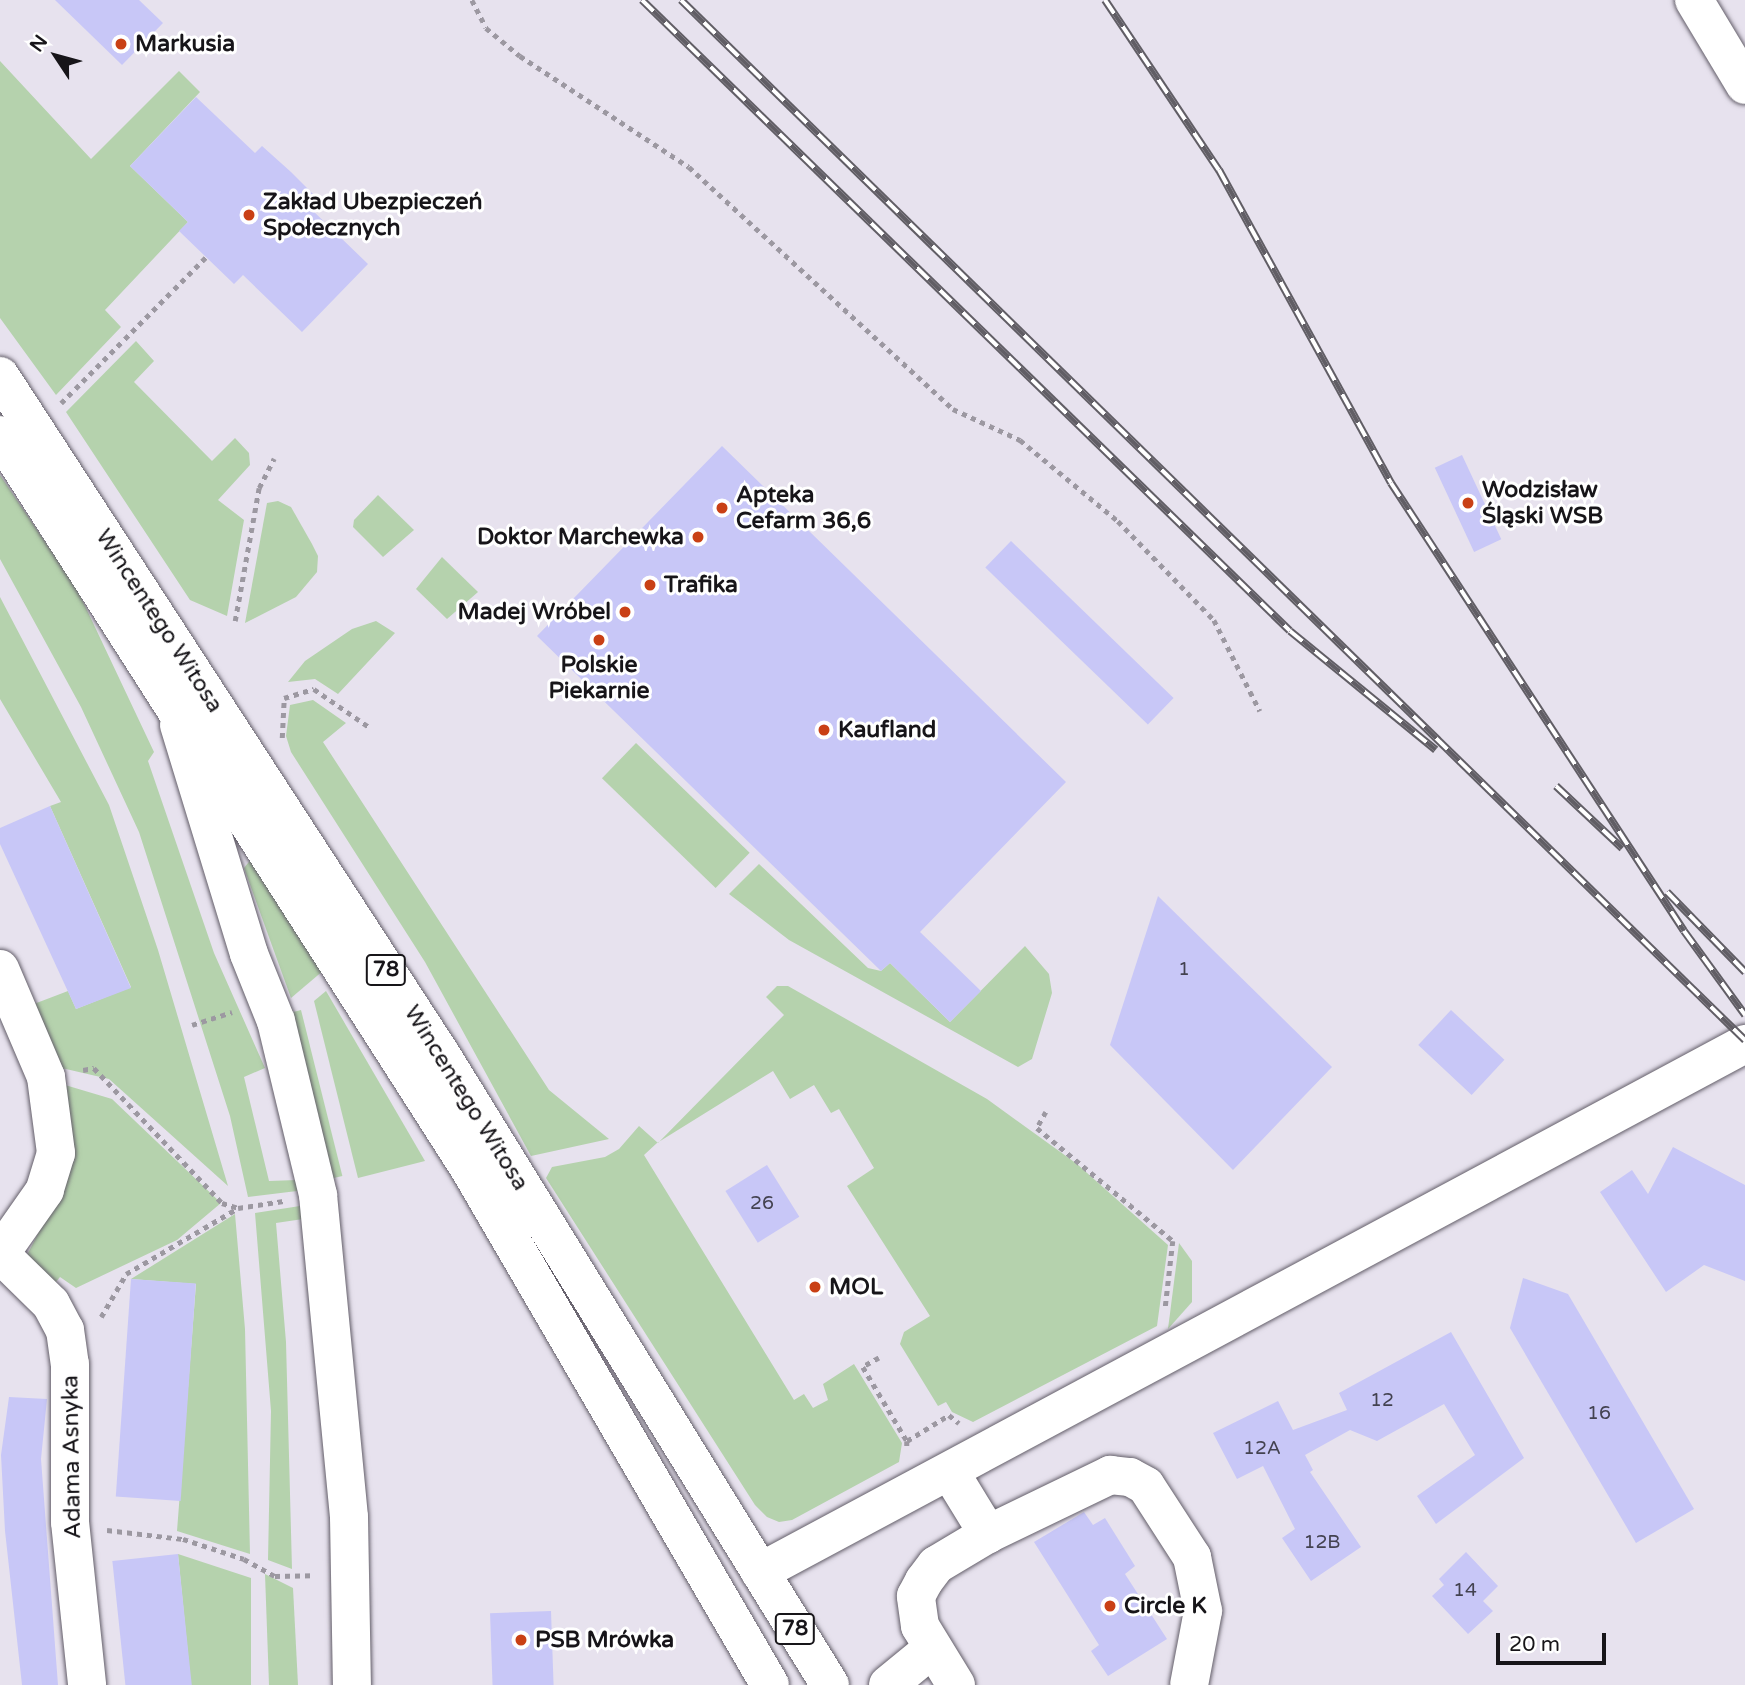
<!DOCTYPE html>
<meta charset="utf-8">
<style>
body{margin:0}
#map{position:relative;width:1745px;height:1685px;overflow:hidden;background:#e7e2ee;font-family:"Varela Round",sans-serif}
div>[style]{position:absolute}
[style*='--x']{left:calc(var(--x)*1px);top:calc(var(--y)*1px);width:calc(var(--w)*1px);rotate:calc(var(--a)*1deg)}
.green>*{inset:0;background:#b5d2ad;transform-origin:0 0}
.building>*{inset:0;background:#c8c7f7;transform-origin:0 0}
.path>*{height:4.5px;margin-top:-2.25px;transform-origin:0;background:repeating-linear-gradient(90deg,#9c98a1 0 5px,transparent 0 10px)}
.roads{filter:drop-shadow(0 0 2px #635e69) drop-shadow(0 0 2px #635e69)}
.minor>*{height:38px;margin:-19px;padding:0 19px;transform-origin:19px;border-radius:19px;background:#fff}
.major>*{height:38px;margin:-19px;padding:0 19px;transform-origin:19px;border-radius:19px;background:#fff}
.rail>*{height:8px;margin-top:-4px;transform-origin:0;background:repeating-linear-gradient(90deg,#fff 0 16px,#615e65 0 32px);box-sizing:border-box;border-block:2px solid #615e65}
.dots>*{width:19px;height:19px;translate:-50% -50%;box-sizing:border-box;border:4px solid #fff;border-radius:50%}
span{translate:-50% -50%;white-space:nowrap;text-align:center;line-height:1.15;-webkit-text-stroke:6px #fff;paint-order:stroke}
.number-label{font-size:19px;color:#434250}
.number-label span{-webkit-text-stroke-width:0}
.shield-label span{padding:2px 5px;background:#fff;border:2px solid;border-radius:5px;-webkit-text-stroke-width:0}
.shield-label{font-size:21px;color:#171519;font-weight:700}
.poi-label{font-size:23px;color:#171519;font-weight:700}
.left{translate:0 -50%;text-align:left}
.right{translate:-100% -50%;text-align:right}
.street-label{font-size:23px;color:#171519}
.north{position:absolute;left:21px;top:21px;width:70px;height:70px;-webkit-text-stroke:5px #fff;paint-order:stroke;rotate:306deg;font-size:19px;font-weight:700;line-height:28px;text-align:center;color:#171519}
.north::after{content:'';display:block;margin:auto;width:24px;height:32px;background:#171519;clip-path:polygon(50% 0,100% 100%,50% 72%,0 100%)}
.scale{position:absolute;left:1496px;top:1633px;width:110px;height:32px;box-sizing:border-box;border:4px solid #171519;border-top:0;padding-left:9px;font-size:21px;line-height:24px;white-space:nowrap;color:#171519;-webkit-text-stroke:5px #fff;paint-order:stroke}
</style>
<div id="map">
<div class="green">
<i style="clip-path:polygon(0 61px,91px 159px,179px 71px,200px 92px,130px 166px,188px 222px,105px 310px,121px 327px,56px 395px,0 318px)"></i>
<i style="clip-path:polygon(136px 341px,154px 361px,134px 382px,212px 461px,235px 438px,249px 453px,250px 465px,218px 500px,244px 520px,227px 616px,190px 600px,66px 412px)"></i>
<i style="clip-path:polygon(0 475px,77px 589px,154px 752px,148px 761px,214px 953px,265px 1068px,244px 1077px,269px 1181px,297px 1180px,297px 1191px,248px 1197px,230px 1116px,139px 832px,81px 707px,0 559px)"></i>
<i style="clip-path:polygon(378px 495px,414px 530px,383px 557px,353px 527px,354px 520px)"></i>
<i style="clip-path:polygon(278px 501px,291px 507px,312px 544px,318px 556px,317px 572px,296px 597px,245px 623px,267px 503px)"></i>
<i style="clip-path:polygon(442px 557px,478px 592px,447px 619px,416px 589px)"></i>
<i style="clip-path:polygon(0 597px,109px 805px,158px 950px,228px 1186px,109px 1079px,53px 1066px,26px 1007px,68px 991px,76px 1009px,131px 987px,50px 806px,61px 802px,0 699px)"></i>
<i style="clip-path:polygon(376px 621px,395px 633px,338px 694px,315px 679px,288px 682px,305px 661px,352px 629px)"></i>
<i style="clip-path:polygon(313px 700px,346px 723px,323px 742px,549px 1090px,609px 1139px,531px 1156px,425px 962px,291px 752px,286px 736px,290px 705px)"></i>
<i style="left:636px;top:743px;width:158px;height:49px;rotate:44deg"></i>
<i style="clip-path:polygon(252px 858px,324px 970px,291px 998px,244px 868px)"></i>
<i style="clip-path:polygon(759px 864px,868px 968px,881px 971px,890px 963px,950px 1022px,1025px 946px,1049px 974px,1052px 993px,1032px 1059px,1018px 1067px,789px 940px,729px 894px)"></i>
<i style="clip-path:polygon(777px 986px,788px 986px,987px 1099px,1077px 1164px,1168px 1245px,1157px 1326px,973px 1422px,952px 1412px,946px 1402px,938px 1406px,900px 1344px,904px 1332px,930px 1316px,847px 1186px,874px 1168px,839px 1109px,831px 1113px,814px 1085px,790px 1099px,773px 1071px,657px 1143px,644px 1155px,794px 1400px,804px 1394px,813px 1408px,828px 1400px,823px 1384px,854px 1364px,902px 1443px,899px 1462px,792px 1520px,779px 1522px,767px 1517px,755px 1505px,546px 1178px,552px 1167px,605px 1157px,619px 1149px,639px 1126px,658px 1143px,784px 1015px,766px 997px)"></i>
<i style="clip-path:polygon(326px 991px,425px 1161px,358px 1178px,314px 1001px)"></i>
<i style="left:301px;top:1010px;width:171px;height:11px;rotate:76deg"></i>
<i style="clip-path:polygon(55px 1082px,112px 1099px,221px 1203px,177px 1240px,76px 1288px,60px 1277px,51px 1288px,22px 1265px,58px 1194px)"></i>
<i style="clip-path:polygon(300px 1206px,303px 1219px,276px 1223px,286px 1342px,292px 1569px,268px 1560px,271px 1411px,255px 1213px)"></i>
<i style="clip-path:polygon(235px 1214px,245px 1329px,250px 1554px,177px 1531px,196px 1284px,131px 1279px)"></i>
<i style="clip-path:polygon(1179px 1243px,1192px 1261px,1192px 1302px,1168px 1329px)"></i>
<i style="clip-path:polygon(178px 1554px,251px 1578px,251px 1685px,191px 1685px)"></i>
<i style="clip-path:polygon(265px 1574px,293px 1588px,298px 1685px,269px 1685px)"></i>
</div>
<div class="building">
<i style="clip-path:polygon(55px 0,139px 0,163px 23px,122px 65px)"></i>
<i style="clip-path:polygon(196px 97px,255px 153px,262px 146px,291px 172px,318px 199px,310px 208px,368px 264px,302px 332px,243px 275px,234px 284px,179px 231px,188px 222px,130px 166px)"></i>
<i style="clip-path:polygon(722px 446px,1066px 782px,920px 932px,981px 991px,950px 1022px,890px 963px,881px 971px,537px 636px)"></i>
<i style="left:1462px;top:455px;width:93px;height:30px;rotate:65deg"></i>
<i style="left:1011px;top:541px;width:226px;height:37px;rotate:44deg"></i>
<i style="clip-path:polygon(50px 806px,131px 988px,76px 1009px,0 844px,0 828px)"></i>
<i style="clip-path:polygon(1158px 896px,1332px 1067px,1233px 1170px,1110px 1045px)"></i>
<i style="left:1451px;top:1010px;width:73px;height:48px;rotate:43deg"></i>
<i style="clip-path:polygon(1673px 1147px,1745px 1185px,1745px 1281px,1704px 1265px,1666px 1292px,1600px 1192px,1632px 1170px,1648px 1194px)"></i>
<i style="left:767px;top:1165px;width:61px;height:49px;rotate:58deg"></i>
<i style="clip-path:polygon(1523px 1278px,1568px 1294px,1694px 1509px,1636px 1543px,1510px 1328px)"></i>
<i style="left:131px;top:1279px;width:65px;height:218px;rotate:4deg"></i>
<i style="clip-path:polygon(1451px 1332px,1524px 1458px,1436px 1524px,1417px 1496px,1475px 1455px,1444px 1404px,1377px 1441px,1350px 1430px,1305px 1455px,1313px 1470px,1310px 1472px,1361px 1547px,1311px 1581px,1282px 1538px,1295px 1529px,1263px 1466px,1237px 1479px,1213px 1433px,1278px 1401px,1293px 1430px,1347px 1410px,1339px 1393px)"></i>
<i style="clip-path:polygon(9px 1397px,47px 1399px,41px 1459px,58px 1685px,22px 1685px,5px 1531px,1px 1455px)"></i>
<i style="clip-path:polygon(1084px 1512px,1093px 1525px,1105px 1518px,1135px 1566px,1125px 1574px,1167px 1639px,1108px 1676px,1091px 1651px,1099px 1645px,1034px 1542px)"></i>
<i style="clip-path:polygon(1466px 1552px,1498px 1586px,1483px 1601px,1493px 1611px,1468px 1634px,1432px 1596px,1444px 1585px,1439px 1579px)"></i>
<i style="left:178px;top:1554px;width:132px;height:66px;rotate:84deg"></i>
<i style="left:551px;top:1611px;width:74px;height:61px;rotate:88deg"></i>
</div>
<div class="path">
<i style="--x:472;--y:0;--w:31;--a:63"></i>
<i style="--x:486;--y:28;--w:44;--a:39.5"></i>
<i style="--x:520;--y:56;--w:202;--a:33.3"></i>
<i style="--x:689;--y:167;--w:358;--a:42.5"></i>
<i style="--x:953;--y:409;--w:74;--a:24.8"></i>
<i style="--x:1020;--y:440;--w:127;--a:39.6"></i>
<i style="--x:1118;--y:521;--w:138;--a:45.9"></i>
<i style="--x:1214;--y:620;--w:102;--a:63.2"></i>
<i style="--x:61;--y:403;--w:206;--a:-45.2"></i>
<i style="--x:235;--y:621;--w:135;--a:-79.8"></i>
<i style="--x:259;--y:488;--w:33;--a:-63"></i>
<i style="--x:282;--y:738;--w:40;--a:-87.1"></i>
<i style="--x:284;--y:698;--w:31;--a:-17"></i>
<i style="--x:314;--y:689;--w:67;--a:34.6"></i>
<i style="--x:192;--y:1025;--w:42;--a:-18"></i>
<i style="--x:83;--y:1070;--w:11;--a:-10"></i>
<i style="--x:94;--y:1068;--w:186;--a:46.5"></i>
<i style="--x:222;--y:1203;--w:17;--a:17"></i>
<i style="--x:1046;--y:1112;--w:18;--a:119"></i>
<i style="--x:1037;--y:1128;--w:177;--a:39.7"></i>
<i style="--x:1173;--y:1241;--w:70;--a:96.5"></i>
<i style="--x:101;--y:1317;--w:50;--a:-59.8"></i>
<i style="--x:126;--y:1274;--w:130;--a:-30.5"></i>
<i style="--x:238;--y:1208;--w:46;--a:-8.8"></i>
<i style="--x:879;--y:1358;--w:18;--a:151"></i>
<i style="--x:863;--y:1367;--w:86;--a:59.3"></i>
<i style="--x:907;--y:1441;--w:9;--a:90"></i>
<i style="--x:907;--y:1441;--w:49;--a:-31.8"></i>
<i style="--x:949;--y:1415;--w:13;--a:39"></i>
<i style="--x:107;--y:1530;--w:77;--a:6.8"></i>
<i style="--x:183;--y:1539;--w:64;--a:18.2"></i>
<i style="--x:244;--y:1559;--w:35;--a:29"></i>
<i style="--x:275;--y:1576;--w:39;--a:-1"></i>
</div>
<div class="roads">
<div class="minor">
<i style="--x:1694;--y:0;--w:99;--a:59"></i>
<i style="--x:179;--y:725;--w:239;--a:73"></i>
<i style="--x:249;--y:954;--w:72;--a:68.1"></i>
<i style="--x:276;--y:1021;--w:179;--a:76.4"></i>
<i style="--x:318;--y:1195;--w:323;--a:84.5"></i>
<i style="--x:349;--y:1517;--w:168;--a:89"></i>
<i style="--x:0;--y:969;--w:117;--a:66.9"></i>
<i style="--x:46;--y:1077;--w:77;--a:82.5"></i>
<i style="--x:56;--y:1153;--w:39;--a:107"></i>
<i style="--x:45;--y:1190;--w:78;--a:125.1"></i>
<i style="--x:0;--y:1254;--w:71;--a:44.4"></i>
<i style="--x:51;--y:1304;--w:30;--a:62"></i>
<i style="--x:65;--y:1330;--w:34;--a:82"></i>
<i style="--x:70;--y:1364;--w:158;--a:90"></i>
<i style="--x:70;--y:1522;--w:164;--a:84"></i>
<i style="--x:950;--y:1472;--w:73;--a:58.5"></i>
<i style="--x:760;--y:1572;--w:1118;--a:-28.19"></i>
<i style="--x:888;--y:1685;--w:58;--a:-39.4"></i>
<i style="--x:956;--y:1685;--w:69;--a:-121.4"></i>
<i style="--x:920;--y:1626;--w:30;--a:-98"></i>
<i style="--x:916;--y:1596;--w:17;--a:-62"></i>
<i style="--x:924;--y:1581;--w:20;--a:-53"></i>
<i style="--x:936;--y:1565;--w:61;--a:-30.8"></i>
<i style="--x:988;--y:1534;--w:136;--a:-25.8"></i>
<i style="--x:1110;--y:1475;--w:20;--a:6"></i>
<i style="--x:1130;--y:1477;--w:18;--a:29"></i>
<i style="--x:1146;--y:1486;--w:85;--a:57.1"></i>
<i style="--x:1192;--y:1557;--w:55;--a:78.5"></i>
<i style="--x:1203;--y:1611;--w:75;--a:100.7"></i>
</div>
<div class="major">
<i style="--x:0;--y:376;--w:811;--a:56.98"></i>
<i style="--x:442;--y:1056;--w:739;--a:58.33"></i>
<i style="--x:0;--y:435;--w:870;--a:57.39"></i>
<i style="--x:469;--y:1168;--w:598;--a:59.79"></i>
</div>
</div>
<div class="rail">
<i style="--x:642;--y:0;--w:904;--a:44.24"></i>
<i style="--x:1290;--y:631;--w:188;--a:39.2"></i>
<i style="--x:681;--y:0;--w:1488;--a:44.35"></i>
<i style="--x:1105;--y:0;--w:205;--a:56.2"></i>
<i style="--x:1219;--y:170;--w:357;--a:61.2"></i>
<i style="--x:1391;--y:483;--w:535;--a:56.81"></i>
<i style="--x:1684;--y:931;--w:104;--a:54"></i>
<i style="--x:1556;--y:786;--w:91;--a:43.2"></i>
<i style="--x:1667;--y:892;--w:112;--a:45.7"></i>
</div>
<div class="dots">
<i style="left:121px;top:44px;background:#c94015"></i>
<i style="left:249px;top:215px;background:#c94015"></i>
<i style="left:1468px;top:503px;background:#c94015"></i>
<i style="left:722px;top:508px;background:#c94015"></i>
<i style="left:698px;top:537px;background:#c94015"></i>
<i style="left:650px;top:585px;background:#c94015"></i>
<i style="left:625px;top:612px;background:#c94015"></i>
<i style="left:599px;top:640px;background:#c94015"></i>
<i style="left:824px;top:730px;background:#c94015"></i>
<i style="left:815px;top:1287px;background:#c94015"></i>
<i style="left:1110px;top:1606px;background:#c94015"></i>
<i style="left:521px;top:1640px;background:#c94015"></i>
</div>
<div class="number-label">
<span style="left:1184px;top:970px">1</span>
<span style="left:762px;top:1204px">26</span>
<span style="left:1382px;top:1401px">12</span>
<span style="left:1599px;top:1414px">16</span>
<span style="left:1262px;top:1449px">12A</span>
<span style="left:1322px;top:1543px">12B</span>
<span style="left:1465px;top:1591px">14</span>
</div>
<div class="shield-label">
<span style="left:386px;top:970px">78</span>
<span style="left:795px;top:1629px">78</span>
</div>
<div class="poi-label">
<span class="left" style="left:135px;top:44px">Markusia</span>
<span class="left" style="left:263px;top:215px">Zakład Ubezpieczeń<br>Społecznych</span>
<span class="left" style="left:1482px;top:503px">Wodzisław<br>Śląski WSB</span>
<span class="left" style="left:736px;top:508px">Apteka<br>Cefarm 36,6</span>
<span class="right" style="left:684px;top:537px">Doktor Marchewka</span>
<span class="left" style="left:664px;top:585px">Trafika</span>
<span class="right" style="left:611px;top:612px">Madej Wróbel</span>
<span style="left:599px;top:678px">Polskie<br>Piekarnie</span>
<span class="left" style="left:838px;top:730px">Kaufland</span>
<span class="left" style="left:829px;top:1287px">MOL</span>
<span class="left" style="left:1124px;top:1606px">Circle K</span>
<span class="left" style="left:535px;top:1640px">PSB Mrówka</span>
</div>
<div class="street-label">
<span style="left:159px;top:621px;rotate:57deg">Wincentego Witosa</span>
<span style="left:466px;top:1098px;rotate:58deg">Wincentego Witosa</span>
<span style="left:72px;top:1457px;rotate:-91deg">Adama Asnyka</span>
</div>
<div class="north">N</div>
<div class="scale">20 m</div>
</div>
